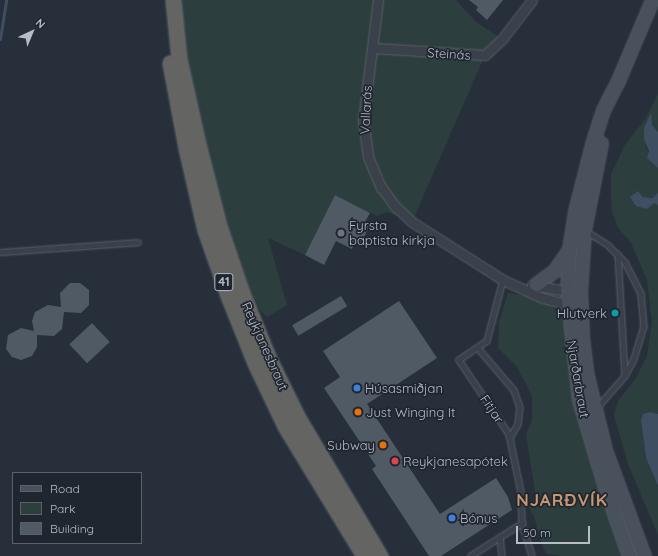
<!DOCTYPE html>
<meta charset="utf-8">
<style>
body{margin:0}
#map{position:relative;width:658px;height:556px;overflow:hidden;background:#27303a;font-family:Quicksand,sans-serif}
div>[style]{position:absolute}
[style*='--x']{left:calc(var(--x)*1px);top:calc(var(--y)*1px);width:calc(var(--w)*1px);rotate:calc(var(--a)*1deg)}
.green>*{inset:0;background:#2c3e3d}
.water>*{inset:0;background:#3f4e61}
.stream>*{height:3px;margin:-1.5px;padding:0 1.5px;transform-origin:1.5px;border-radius:1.5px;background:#3f4e61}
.building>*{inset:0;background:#505a65;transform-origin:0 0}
.roads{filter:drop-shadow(0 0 1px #585f69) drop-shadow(0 0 1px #585f69)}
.service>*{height:4.5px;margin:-2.25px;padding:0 2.25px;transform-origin:2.25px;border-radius:2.25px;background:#3a414b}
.minor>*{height:9px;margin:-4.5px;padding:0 4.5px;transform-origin:4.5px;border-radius:4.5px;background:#3a414b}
.secondary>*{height:13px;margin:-6.5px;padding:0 6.5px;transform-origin:6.5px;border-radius:6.5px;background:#49515d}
.trunk>*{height:15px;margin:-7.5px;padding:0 7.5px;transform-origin:7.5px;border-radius:7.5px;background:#646462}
.dots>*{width:11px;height:11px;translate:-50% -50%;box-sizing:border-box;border:2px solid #1f2630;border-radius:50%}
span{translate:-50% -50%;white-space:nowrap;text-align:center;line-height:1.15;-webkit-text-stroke:3.5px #1f2630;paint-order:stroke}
.shield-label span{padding:1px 3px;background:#1f2630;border:1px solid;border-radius:3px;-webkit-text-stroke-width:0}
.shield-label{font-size:12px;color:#b6bdc6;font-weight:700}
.street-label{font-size:13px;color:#b6bdc6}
.poi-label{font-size:13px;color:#b6bdc6}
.left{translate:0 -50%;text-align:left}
.right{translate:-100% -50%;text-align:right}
.district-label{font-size:17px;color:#c79571;font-weight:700;letter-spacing:1px}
.legend{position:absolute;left:12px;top:472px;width:130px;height:72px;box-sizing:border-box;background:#1f2630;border:1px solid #5b626c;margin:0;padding:5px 7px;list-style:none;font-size:12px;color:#b6bdc6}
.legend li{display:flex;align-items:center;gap:8px;height:20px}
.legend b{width:20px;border:1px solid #5b626c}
.north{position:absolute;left:12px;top:12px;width:40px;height:40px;-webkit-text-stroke:3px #1f2630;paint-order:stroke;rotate:44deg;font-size:11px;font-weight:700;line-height:16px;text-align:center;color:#b6bdc6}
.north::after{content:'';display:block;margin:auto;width:14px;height:18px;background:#b6bdc6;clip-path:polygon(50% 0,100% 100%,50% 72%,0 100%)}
.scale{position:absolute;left:516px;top:526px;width:74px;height:18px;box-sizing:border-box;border:2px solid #b6bdc6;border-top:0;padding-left:5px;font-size:12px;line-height:14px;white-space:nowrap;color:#b6bdc6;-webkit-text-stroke:3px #1f2630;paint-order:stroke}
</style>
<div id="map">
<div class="green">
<i style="clip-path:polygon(173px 0,456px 0,476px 22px,502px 39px,485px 55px,412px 222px,387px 212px,377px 216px,335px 195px,305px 255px,268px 238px,287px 305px,267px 317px,242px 293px,219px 226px)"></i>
<i style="clip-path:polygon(658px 94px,658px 132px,652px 125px,646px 147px,658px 168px,658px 193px,652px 198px,643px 197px,641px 194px,634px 200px,636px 206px,654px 203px,658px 205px,658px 414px,650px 412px,641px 420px,646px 458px,658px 486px,658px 535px,628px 464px,614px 415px,618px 401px,636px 378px,647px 356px,652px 322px,647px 280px,631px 243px,618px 228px,612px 212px,611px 197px,611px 174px,625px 145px,646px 118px)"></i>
<i style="clip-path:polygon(508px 293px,528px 296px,553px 306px,564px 323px,625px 556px,561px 556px,547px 554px,543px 548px,534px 516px,528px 507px,537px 504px,526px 434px,532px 421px,532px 396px,517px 367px,498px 348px,499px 322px)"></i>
</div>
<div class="water">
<i style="clip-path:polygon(651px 113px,652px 125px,658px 132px,658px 168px,647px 158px,649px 151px,644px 139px,644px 128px)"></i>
<i style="clip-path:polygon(638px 191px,643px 197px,652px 198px,658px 193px,658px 205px,654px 203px,647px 209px,636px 206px,630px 197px)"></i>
<i style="clip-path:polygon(650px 412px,658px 414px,658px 486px,646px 458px,641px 420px,643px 414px)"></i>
</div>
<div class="stream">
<i style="--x:0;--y:39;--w:39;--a:-81"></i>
</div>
<div class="building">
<i style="clip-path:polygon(469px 0,503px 0,487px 20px,476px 10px,478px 7px)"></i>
<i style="clip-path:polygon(335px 195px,370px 213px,365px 222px,370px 225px,360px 245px,355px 242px,352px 249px,336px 241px,324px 265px,305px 255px)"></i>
<i style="clip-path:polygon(70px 283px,80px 283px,89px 290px,89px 305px,81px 313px,64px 312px,62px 329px,54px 336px,37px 335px,37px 347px,32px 356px,21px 360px,12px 357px,6px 349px,8px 335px,21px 328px,34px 331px,32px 321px,35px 312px,48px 305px,61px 307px,60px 293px)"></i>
<i style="left:341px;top:296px;width:12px;height:57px;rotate:59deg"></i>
<i style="clip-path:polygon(399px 301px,437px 358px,367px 404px,440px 514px,496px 478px,508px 497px,512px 510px,441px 556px,429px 556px,372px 469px,376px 466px,324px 388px,340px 377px,323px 351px)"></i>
<i style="left:92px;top:323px;width:26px;height:31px;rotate:47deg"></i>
</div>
<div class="roads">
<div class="service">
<i style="--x:586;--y:231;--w:26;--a:32"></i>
<i style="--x:608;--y:245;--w:24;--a:45"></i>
<i style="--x:625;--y:262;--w:36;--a:63"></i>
<i style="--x:641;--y:294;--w:32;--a:85"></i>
<i style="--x:644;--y:326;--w:37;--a:107"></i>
<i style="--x:633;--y:361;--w:17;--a:118"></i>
<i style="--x:625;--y:376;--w:43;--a:131.2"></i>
<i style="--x:0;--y:252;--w:138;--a:-4.1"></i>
<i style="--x:618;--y:254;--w:121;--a:86.7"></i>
<i style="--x:503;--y:280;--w:63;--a:104.7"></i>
<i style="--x:487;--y:341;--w:34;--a:146"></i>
<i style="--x:459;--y:360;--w:89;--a:56"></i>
<i style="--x:509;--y:434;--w:59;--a:78.3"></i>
<i style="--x:521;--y:492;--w:31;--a:88"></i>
<i style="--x:522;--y:523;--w:34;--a:73"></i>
<i style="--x:478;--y:348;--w:55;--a:49.4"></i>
<i style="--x:514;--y:390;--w:18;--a:71"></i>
<i style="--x:520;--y:407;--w:17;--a:97"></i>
<i style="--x:518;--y:424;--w:16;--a:120"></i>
<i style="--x:500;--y:537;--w:19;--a:84"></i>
<i style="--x:470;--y:556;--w:62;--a:-32.4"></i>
</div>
<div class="minor">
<i style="--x:378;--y:0;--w:121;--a:97.1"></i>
<i style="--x:363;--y:120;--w:37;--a:82"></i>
<i style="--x:368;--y:157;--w:33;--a:67"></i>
<i style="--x:381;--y:187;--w:24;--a:54"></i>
<i style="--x:395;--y:206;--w:23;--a:43"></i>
<i style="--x:412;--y:222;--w:108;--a:32.5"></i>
<i style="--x:503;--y:280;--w:44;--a:24.2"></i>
<i style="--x:543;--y:298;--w:30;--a:15"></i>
<i style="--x:373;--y:48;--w:112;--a:3.6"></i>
<i style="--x:485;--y:55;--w:23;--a:-43"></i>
<i style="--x:502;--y:39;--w:49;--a:-52.4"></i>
<i style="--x:532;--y:285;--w:42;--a:9.7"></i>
</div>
<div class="secondary">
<i style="--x:601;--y:143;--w:89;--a:101.1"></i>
<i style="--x:584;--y:230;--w:62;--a:93.7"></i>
<i style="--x:580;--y:292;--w:46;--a:87.5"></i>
<i style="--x:582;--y:338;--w:34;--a:83"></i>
<i style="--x:586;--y:372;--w:80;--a:76.3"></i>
<i style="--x:605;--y:450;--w:113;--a:69.8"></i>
<i style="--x:536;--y:284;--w:22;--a:-36"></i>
<i style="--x:554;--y:271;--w:24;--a:-55"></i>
<i style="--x:629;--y:556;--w:73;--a:-109.2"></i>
<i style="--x:605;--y:487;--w:91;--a:-106.6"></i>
<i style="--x:579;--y:400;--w:109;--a:-96.3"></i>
<i style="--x:567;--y:292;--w:42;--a:-87.3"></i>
<i style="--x:569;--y:250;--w:39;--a:-81"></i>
<i style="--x:575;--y:211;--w:72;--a:-75.6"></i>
<i style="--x:593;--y:141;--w:33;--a:-72"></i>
<i style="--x:603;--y:110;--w:30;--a:-63"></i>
<i style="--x:617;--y:83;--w:90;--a:-67.1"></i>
</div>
<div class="trunk">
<i style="--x:173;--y:0;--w:59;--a:84.2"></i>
<i style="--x:179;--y:59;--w:87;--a:77.4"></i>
<i style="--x:198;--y:144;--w:85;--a:75.6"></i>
<i style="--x:219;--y:226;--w:71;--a:71.1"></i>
<i style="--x:242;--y:293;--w:69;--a:67.9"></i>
<i style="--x:268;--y:357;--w:68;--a:63.8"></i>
<i style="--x:298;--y:418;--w:161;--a:59.3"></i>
<i style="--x:170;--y:63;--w:86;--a:79.3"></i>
<i style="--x:186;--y:148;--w:84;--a:77"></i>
<i style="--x:205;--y:230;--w:72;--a:70.6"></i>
<i style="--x:229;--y:298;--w:70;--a:68.2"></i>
<i style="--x:255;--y:363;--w:70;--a:64.5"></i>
<i style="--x:285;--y:426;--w:152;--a:58.7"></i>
</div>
</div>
<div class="dots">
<i style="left:341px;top:233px;background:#6b7280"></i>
<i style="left:615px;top:313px;background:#0f9aa8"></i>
<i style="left:357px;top:388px;background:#3f7fe0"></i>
<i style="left:358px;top:412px;background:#e8710a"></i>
<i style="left:383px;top:445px;background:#e8710a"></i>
<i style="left:395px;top:461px;background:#e0444e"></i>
<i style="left:452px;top:518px;background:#3f7fe0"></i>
</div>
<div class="shield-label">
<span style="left:224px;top:282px">41</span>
</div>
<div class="street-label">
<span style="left:449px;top:54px;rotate:4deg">Steinás</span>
<span style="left:366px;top:110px;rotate:-87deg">Vallarás</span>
<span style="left:265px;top:346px;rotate:66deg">Reykjanesbraut</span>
<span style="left:578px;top:379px;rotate:80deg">Njarðarbraut</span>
<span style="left:492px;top:409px;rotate:56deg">Fitjar</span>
</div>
<div class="poi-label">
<span class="left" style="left:349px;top:233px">Fyrsta<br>baptista kirkja</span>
<span class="right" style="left:607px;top:313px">Hlutverk</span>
<span class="left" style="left:365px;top:388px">Húsasmiðjan</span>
<span class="left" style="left:366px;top:412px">Just Winging It</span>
<span class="right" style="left:375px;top:445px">Subway</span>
<span class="left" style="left:403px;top:461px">Reykjanesapótek</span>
<span class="left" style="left:460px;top:518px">Bónus</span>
</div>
<div class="district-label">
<span style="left:562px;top:500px">NJARÐVÍK</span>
</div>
<ul class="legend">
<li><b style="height:5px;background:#49515d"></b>Road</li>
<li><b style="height:11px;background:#2c3e3d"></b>Park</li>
<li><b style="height:11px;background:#505a65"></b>Building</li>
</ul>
<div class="north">N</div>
<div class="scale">50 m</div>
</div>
